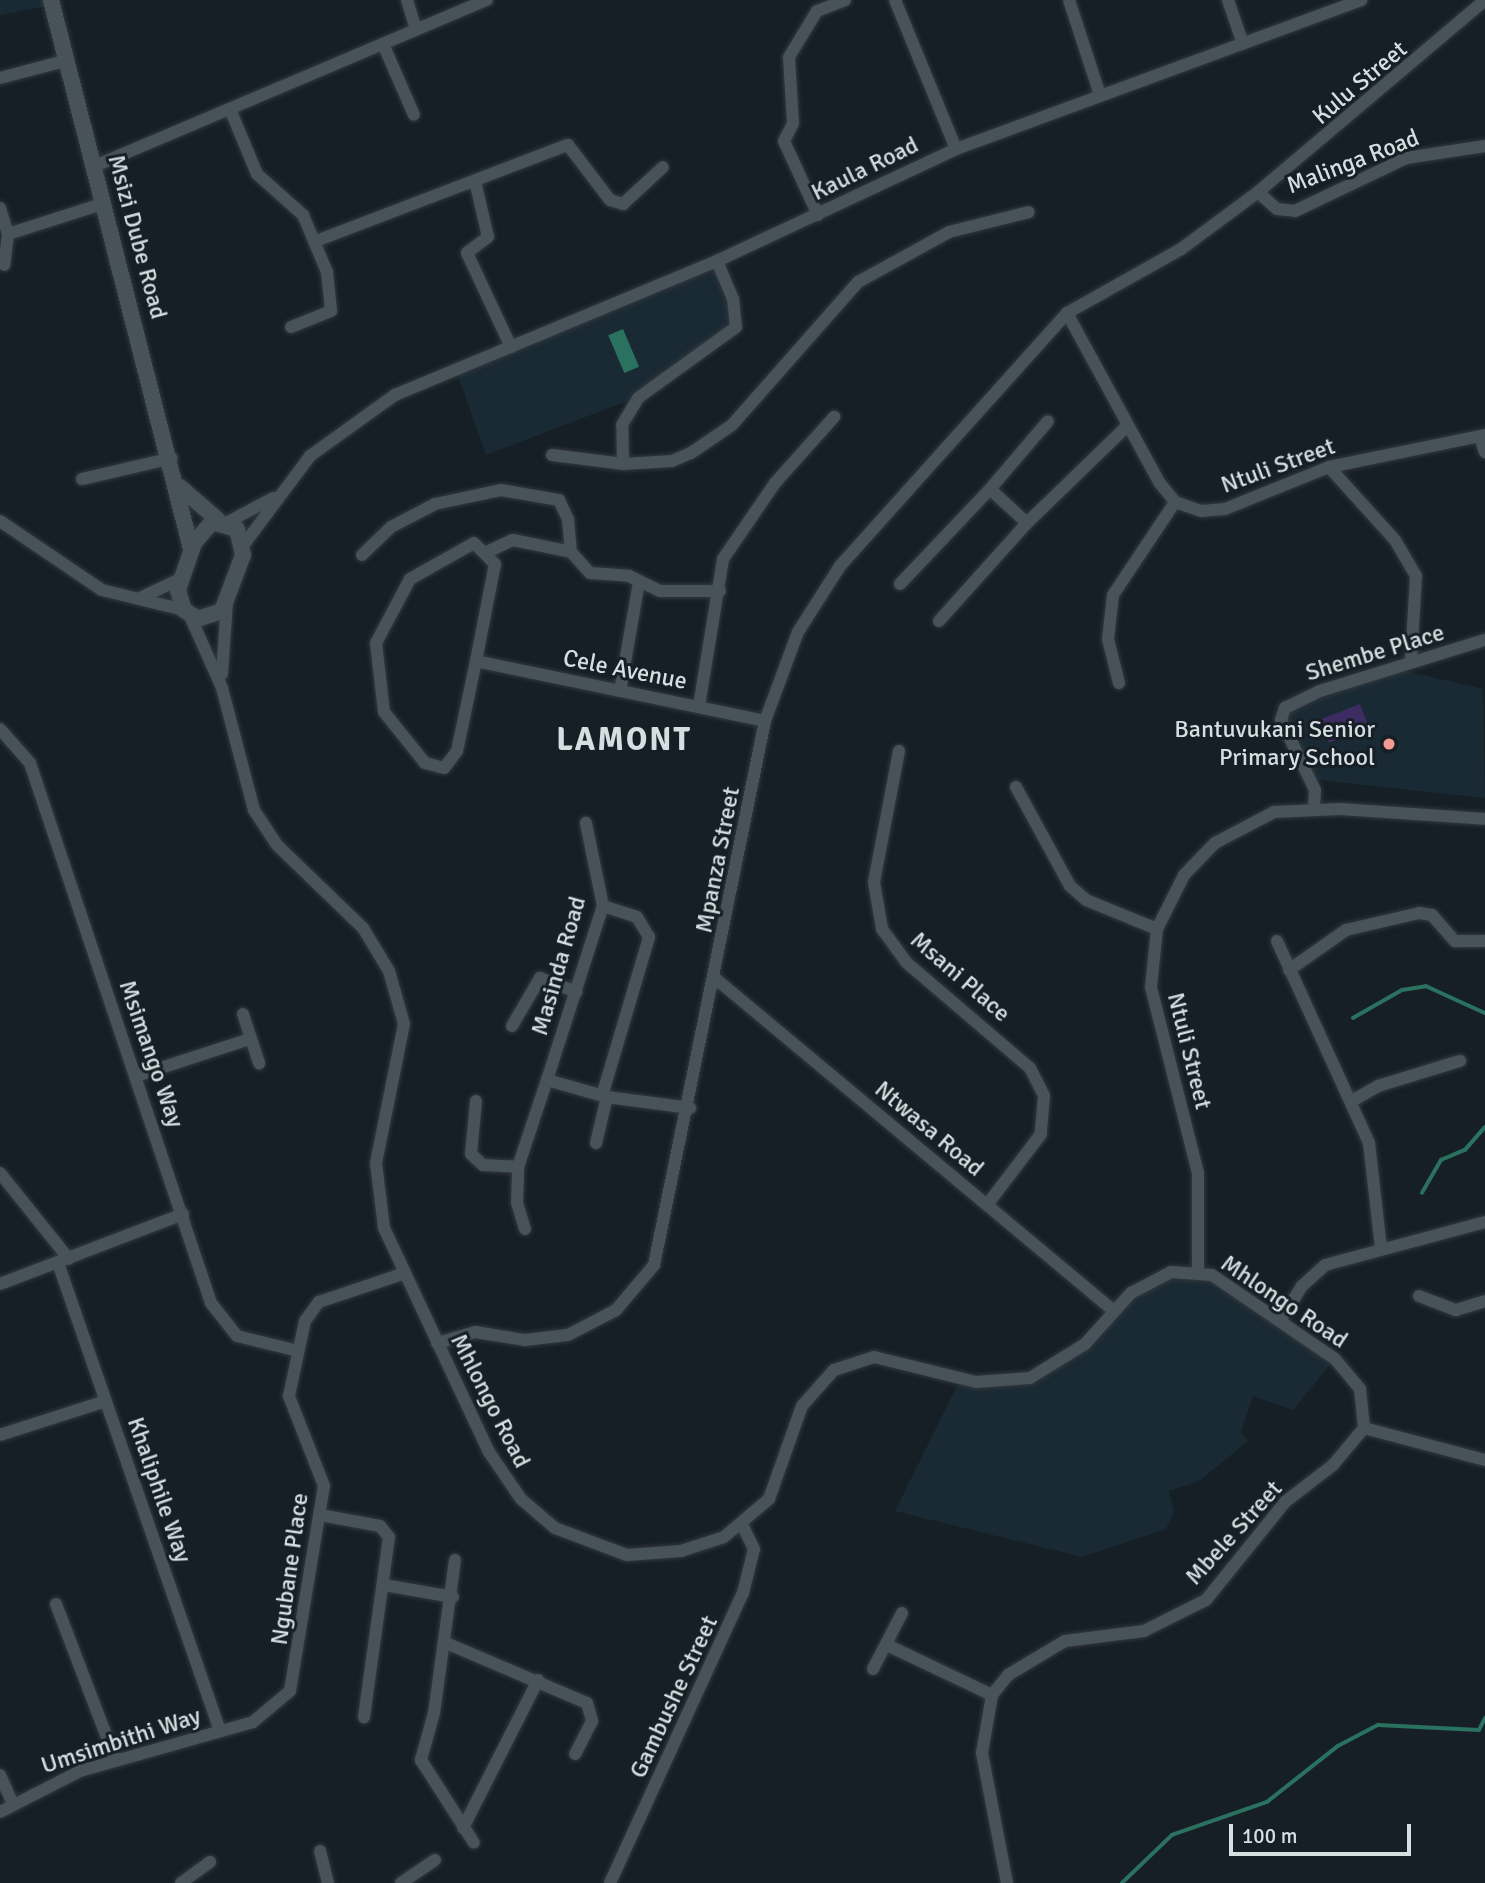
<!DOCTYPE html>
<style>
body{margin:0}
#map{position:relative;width:1485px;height:1883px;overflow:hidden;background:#161f25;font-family:Signika,sans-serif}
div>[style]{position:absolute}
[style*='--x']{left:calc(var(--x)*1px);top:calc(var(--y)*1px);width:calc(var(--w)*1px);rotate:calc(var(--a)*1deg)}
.built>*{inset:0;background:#1a2a34}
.green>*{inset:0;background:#3d2c61;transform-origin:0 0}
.water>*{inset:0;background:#2a7160;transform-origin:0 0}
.stream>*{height:3.5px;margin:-1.75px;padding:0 1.75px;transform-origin:1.75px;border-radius:1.75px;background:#2a7160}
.roads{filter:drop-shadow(0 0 2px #32383d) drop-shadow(0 0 2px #32383d)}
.minor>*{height:12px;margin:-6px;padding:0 6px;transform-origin:6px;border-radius:6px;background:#475259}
.tertiary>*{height:16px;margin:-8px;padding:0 8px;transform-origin:8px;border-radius:8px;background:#475259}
.dots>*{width:19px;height:19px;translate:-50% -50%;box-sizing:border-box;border:4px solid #161f25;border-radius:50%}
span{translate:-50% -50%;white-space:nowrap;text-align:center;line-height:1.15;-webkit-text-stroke:6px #161f25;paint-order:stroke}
.street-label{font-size:24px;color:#d7dee2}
.poi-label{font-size:24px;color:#d7dee2}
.right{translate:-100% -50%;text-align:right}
.district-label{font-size:32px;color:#d7dee2;font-weight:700;letter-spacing:2px}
.scale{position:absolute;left:1229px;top:1824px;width:182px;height:32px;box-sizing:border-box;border:4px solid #d7dee2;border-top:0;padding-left:9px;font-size:21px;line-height:24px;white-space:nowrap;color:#d7dee2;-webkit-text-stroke:5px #161f25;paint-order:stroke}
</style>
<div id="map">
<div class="built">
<i style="clip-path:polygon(0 0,51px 0,53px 5px,0 15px)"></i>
<i style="clip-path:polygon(717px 260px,735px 327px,638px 397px,486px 455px,456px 370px)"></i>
<i style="clip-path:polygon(1391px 668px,1483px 689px,1485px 798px,1309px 779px,1281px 713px)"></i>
<i style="clip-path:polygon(1197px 1272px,1334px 1360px,1293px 1410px,1253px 1396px,1241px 1432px,1248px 1441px,1199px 1481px,1169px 1491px,1174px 1512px,1166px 1529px,1082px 1557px,895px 1511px,960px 1380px,1006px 1383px,1063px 1362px,1149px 1280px)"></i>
</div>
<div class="green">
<i style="left:1360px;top:704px;width:25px;height:43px;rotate:69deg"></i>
</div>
<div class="water">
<i style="left:623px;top:329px;width:41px;height:16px;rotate:67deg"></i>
</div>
<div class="stream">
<i style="--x:1353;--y:1018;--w:56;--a:-29.7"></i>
<i style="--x:1402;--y:990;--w:24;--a:-9"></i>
<i style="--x:1426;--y:986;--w:65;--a:24.6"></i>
<i style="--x:1422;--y:1193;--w:38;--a:-60"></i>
<i style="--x:1441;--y:1160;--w:26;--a:-23"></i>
<i style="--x:1465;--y:1150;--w:30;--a:-49"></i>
<i style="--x:1122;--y:1883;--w:69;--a:-43.8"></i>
<i style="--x:1172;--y:1835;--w:101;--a:-19.2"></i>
<i style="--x:1267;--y:1802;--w:90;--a:-38.3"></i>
<i style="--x:1338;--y:1746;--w:45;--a:-27.7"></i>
<i style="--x:1378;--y:1725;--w:101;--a:2.8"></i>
<i style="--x:1479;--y:1730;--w:13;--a:-63"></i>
</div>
<div class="roads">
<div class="minor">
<i style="--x:407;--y:0;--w:31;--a:73"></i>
<i style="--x:895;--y:0;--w:161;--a:67.7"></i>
<i style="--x:1069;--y:0;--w:100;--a:71.9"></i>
<i style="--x:1228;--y:0;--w:46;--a:71.2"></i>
<i style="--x:383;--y:44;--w:77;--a:66.4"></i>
<i style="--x:0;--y:78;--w:70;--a:-14.8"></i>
<i style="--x:230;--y:109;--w:70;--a:67.4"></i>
<i style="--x:257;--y:174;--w:62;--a:41.7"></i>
<i style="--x:303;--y:215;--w:62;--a:67.2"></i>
<i style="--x:327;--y:272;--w:39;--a:84"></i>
<i style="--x:331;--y:311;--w:43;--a:158.2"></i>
<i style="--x:95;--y:166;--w:426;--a:-23"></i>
<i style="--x:475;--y:181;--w:57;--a:76.9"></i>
<i style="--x:488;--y:237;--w:26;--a:143"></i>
<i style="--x:467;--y:253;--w:104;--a:64.9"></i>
<i style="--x:1258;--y:192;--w:25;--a:42"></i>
<i style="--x:1277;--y:209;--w:18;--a:6"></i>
<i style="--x:1295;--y:211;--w:123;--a:-25.5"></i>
<i style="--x:1406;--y:158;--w:80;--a:-8.6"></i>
<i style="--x:0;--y:208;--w:27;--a:73"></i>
<i style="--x:8;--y:234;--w:31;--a:97"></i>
<i style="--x:818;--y:215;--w:81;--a:-114.7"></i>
<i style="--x:784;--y:141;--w:20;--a:-63"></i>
<i style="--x:793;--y:123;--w:66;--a:-93.5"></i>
<i style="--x:789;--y:57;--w:54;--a:-58.7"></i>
<i style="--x:817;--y:11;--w:30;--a:-21"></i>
<i style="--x:8;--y:234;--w:102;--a:-17.7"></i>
<i style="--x:316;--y:241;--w:270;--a:-20.9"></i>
<i style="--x:568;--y:145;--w:69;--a:52.6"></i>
<i style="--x:610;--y:200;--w:14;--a:17"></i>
<i style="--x:623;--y:204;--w:54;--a:-42.8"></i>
<i style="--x:1067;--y:313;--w:192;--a:61.4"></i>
<i style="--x:1159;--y:482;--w:26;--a:51"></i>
<i style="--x:1175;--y:502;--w:28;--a:19"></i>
<i style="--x:1201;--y:511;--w:24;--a:-5"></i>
<i style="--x:1225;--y:509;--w:112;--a:-22"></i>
<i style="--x:1329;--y:467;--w:159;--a:-11.6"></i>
<i style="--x:1480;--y:437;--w:16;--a:72"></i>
<i style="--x:552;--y:455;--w:72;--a:7.2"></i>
<i style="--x:623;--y:464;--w:49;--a:-3.5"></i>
<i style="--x:672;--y:461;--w:21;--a:-23"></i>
<i style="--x:691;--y:453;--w:50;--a:-34.3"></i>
<i style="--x:732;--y:425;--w:191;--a:-48.6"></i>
<i style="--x:858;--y:282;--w:104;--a:-28.8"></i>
<i style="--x:949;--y:232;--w:82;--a:-14"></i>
<i style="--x:623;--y:464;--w:39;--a:-91"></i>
<i style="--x:622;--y:425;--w:31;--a:-59"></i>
<i style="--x:638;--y:398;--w:121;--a:-35.9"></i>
<i style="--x:736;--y:327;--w:28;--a:-96"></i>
<i style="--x:733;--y:299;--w:41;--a:-112.8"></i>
<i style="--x:1329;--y:467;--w:98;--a:47.9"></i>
<i style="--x:1395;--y:540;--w:42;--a:59.7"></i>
<i style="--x:1416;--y:576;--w:85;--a:93.4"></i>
<i style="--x:82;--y:479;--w:92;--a:-13.1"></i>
<i style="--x:990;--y:489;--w:89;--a:-49.5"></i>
<i style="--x:0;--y:521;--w:123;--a:34.1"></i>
<i style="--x:102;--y:590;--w:84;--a:13.7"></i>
<i style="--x:228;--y:522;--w:51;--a:-28.1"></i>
<i style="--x:245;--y:543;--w:109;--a:-53.2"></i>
<i style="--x:310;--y:456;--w:105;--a:-35.7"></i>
<i style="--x:395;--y:395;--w:349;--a:-22.6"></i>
<i style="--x:717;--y:261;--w:264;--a:-25.1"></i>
<i style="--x:956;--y:149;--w:432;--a:-20.2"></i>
<i style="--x:489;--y:551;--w:26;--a:-25"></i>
<i style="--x:513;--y:540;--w:59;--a:11.7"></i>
<i style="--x:362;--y:555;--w:40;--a:-44"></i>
<i style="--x:391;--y:527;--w:50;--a:-27.6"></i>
<i style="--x:435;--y:504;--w:67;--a:-12"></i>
<i style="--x:501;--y:490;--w:59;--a:9.8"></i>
<i style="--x:559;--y:500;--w:21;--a:65"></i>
<i style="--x:568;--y:519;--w:33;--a:85"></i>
<i style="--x:571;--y:552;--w:28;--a:48"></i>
<i style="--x:590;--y:573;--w:39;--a:4"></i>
<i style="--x:629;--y:576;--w:34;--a:26"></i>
<i style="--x:660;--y:591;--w:60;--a:0"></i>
<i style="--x:900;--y:584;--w:131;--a:-46.5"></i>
<i style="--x:990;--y:489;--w:50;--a:42.6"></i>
<i style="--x:142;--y:597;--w:42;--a:-25.3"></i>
<i style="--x:190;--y:616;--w:79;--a:66"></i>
<i style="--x:222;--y:688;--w:126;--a:75.3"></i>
<i style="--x:254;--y:810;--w:42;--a:56.7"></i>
<i style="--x:277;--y:845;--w:120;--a:44"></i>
<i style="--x:363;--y:928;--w:50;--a:58.8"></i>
<i style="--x:389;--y:971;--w:55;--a:74.2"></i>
<i style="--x:404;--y:1024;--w:142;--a:101.4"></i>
<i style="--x:376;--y:1163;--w:65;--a:83"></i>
<i style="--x:384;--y:1228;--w:247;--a:64.9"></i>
<i style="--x:489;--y:1452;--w:57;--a:55.8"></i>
<i style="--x:521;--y:1499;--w:45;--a:40.5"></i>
<i style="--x:555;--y:1528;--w:77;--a:20.6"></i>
<i style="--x:627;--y:1555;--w:54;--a:-4.2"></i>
<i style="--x:681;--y:1551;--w:45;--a:-18"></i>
<i style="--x:724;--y:1537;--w:59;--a:-40.2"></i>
<i style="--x:769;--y:1499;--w:99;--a:-70.5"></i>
<i style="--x:802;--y:1406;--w:48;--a:-48.4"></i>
<i style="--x:834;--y:1370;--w:42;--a:-18"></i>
<i style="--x:874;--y:1357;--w:105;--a:13.8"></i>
<i style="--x:976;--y:1382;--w:54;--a:-4.2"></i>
<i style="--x:1030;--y:1378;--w:65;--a:-31.7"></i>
<i style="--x:1085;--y:1344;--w:69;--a:-48"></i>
<i style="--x:1131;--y:1293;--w:45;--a:-27.7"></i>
<i style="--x:1171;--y:1272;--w:41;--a:4.2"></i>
<i style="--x:1212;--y:1275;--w:149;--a:34.3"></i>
<i style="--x:1335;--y:1359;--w:39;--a:50"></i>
<i style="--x:1360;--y:1389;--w:39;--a:84"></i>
<i style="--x:939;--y:621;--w:132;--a:-48.1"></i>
<i style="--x:1027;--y:523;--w:139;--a:-44.1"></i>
<i style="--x:476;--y:661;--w:92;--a:101.9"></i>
<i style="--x:457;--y:751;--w:21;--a:127"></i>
<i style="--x:444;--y:768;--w:20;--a:-165"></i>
<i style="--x:425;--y:763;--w:65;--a:-128.8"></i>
<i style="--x:384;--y:712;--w:69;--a:-96.6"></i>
<i style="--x:376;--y:643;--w:72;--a:-62"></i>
<i style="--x:410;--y:579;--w:73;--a:-29.4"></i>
<i style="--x:474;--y:543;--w:30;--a:45"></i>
<i style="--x:495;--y:564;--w:99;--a:101.1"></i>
<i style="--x:476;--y:661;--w:295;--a:11.7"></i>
<i style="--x:222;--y:674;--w:72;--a:-86"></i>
<i style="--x:1119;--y:683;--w:45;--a:-104"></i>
<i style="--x:1108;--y:639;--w:44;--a:-83.5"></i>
<i style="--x:1113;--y:595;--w:112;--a:-56.3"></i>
<i style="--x:620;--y:691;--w:111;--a:-80.1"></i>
<i style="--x:699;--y:706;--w:149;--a:-80.7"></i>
<i style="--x:723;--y:559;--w:92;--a:-55.6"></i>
<i style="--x:775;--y:483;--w:89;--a:-48.2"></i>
<i style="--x:0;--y:729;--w:45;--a:48.6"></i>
<i style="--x:30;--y:763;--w:570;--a:71.47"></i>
<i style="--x:211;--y:1303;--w:42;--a:51.8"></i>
<i style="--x:237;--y:1336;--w:63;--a:13.8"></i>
<i style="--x:899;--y:751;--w:133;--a:100.8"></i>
<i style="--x:874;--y:882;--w:48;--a:80.3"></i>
<i style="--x:882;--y:929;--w:42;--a:53.7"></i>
<i style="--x:907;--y:963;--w:162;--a:40.5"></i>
<i style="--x:1030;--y:1068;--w:31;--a:63"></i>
<i style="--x:1044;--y:1096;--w:38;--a:95"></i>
<i style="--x:1041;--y:1134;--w:89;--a:127.3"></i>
<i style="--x:1016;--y:787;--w:113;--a:61.4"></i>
<i style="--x:1070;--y:886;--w:21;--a:41"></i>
<i style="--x:1086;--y:900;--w:77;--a:22.2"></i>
<i style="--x:1314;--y:809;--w:19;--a:-87"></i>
<i style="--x:1315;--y:790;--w:78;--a:-115.9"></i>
<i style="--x:1281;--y:720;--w:13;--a:-72"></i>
<i style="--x:1285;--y:708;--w:39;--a:-26"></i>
<i style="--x:1320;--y:691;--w:173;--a:-17.2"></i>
<i style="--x:1277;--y:941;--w:222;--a:65.5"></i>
<i style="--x:1369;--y:1143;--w:106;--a:83.5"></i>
<i style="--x:1289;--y:970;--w:70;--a:-35.1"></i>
<i style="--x:1346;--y:930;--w:75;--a:-13.1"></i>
<i style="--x:1419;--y:913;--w:13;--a:9"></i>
<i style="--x:1432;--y:915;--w:35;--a:49"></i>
<i style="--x:1455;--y:941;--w:30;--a:0"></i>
<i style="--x:716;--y:979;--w:518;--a:39.83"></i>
<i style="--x:243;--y:1014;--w:52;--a:71.9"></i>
<i style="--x:512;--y:1026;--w:56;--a:-59.7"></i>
<i style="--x:540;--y:978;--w:39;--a:21"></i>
<i style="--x:136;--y:1076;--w:120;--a:-18"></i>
<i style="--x:547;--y:1080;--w:183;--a:-72.2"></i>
<i style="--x:603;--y:906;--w:85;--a:-101.6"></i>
<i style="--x:602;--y:1096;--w:166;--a:-73.5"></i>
<i style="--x:649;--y:937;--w:23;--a:-121"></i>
<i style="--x:637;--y:917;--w:36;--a:-162"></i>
<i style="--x:476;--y:1101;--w:53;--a:95.4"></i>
<i style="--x:471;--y:1154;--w:16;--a:43"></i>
<i style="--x:483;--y:1165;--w:35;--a:3"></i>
<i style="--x:1352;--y:1101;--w:30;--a:-30"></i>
<i style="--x:1378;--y:1086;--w:86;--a:-17"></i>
<i style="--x:596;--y:1143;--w:47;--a:-76.6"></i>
<i style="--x:0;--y:1173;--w:110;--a:51.3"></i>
<i style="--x:525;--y:1229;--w:27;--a:-107"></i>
<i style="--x:517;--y:1203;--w:36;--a:-88"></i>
<i style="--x:518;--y:1167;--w:92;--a:-71.6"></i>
<i style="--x:547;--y:1080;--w:62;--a:15.8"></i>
<i style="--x:607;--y:1097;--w:84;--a:7.5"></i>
<i style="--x:58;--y:1263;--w:495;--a:70.9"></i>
<i style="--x:1198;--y:1272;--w:99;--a:-90"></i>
<i style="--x:1198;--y:1173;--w:192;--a:-104.2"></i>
<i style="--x:1151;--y:987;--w:58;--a:-84.1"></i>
<i style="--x:1157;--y:929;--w:60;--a:-63.4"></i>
<i style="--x:1184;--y:875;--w:45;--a:-45.9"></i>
<i style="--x:1215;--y:843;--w:67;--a:-27.7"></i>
<i style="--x:1274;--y:812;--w:66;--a:-2.6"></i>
<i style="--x:1340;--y:809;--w:145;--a:3.9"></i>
<i style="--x:0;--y:1284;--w:196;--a:-20.9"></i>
<i style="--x:1419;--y:1296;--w:40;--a:21"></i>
<i style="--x:1456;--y:1310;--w:30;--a:-17"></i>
<i style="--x:1280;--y:1321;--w:41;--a:-57.8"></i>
<i style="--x:1302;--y:1286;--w:31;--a:-42"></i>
<i style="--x:1325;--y:1265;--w:166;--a:-15"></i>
<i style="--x:437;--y:1343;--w:40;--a:-16"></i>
<i style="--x:475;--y:1332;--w:51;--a:9.1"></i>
<i style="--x:525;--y:1340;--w:43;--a:-6.6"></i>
<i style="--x:568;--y:1335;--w:54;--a:-27.5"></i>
<i style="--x:616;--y:1310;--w:59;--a:-49.8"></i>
<i style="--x:654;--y:1265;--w:555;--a:-78.47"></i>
<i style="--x:765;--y:721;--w:95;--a:-69.7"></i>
<i style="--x:798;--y:632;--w:78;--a:-57.5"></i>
<i style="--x:840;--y:566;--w:340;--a:-48.1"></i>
<i style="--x:1067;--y:313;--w:131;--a:-29.3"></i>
<i style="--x:1181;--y:249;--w:96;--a:-36.5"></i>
<i style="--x:1258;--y:192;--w:297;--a:-40.2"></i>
<i style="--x:1364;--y:1428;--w:125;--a:14.8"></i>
<i style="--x:0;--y:1435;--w:111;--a:-17.8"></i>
<i style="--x:320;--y:1515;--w:61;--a:10.4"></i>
<i style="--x:380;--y:1526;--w:14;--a:51"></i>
<i style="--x:389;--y:1537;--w:182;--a:97.9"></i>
<i style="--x:455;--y:1560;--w:154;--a:97.8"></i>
<i style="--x:434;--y:1713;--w:49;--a:105.5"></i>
<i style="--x:421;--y:1760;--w:98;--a:57.4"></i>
<i style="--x:384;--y:1585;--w:70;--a:9.9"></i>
<i style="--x:56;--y:1604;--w:168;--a:69.1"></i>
<i style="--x:446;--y:1643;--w:153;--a:23.1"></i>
<i style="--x:587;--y:1703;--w:19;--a:74"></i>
<i style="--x:592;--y:1721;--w:37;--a:117"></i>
<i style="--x:887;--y:1645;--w:116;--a:25.5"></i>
<i style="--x:873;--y:1669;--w:63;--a:-62.6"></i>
<i style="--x:0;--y:1775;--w:32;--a:66"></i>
<i style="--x:0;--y:1812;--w:90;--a:-27.1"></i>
<i style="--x:80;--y:1771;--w:180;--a:-15.8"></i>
<i style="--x:253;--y:1722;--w:48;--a:-40"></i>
<i style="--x:290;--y:1691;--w:208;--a:-80.6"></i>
<i style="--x:324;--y:1486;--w:97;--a:-111.3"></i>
<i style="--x:289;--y:1396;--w:77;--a:-78"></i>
<i style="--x:305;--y:1321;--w:24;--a:-54"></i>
<i style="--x:319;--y:1302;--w:88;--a:-18.6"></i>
<i style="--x:463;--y:1828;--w:166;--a:-63.1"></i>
<i style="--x:320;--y:1851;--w:33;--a:76"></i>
<i style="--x:181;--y:1883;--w:36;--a:-36"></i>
<i style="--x:401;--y:1883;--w:41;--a:-34.1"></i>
<i style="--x:610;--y:1883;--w:319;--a:-65.4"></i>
<i style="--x:743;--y:1593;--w:45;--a:-76"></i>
<i style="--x:754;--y:1549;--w:25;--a:-116"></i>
<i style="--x:1007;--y:1883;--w:132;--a:-100.9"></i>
<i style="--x:982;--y:1753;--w:59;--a:-80.2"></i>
<i style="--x:992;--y:1695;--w:26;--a:-51"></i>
<i style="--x:1008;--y:1675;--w:66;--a:-30.8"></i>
<i style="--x:1065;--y:1641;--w:80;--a:-7.2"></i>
<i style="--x:1144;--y:1631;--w:69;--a:-26.6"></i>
<i style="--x:1206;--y:1600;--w:126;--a:-51.1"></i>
<i style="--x:1285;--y:1502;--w:61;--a:-37.6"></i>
<i style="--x:1333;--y:1465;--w:48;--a:-50"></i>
</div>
<div class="tertiary">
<i style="--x:51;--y:0;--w:567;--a:75.69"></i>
<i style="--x:180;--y:487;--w:50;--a:41"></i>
<i style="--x:212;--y:522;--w:26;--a:16"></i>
<i style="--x:237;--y:529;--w:27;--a:77"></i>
<i style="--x:243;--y:555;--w:60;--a:110.6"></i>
<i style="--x:222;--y:611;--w:25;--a:162"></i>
<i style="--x:198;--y:619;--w:17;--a:-147"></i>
<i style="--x:184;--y:610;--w:21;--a:-107"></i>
<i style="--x:178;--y:590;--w:50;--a:-71.2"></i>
<i style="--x:194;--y:543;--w:28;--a:-49"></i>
</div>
</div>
<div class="dots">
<i style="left:1389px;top:744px;background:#f59c92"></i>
</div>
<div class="street-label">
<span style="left:1360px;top:83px;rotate:-40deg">Kulu Street</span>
<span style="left:1353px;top:162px;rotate:-21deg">Malinga Road</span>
<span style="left:865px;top:169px;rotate:-26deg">Kaula Road</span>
<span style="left:137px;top:237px;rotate:75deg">Msizi Dube Road</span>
<span style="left:1278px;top:466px;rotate:-20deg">Ntuli Street</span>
<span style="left:1375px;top:653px;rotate:-17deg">Shembe Place</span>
<span style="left:625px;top:670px;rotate:11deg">Cele Avenue</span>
<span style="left:718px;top:860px;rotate:-79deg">Mpanza Street</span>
<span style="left:559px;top:966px;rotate:-74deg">Masinda Road</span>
<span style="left:960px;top:977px;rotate:41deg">Msani Place</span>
<span style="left:1189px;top:1051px;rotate:76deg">Ntuli Street</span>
<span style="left:151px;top:1054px;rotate:71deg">Msimango Way</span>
<span style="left:929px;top:1129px;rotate:40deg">Ntwasa Road</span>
<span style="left:1284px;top:1302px;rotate:34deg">Mhlongo Road</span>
<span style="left:490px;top:1401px;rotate:63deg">Mhlongo Road</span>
<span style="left:159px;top:1490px;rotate:71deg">Khaliphile Way</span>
<span style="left:1234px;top:1533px;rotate:-48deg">Mbele Street</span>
<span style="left:290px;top:1569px;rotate:-82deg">Ngubane Place</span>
<span style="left:674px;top:1697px;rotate:-65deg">Gambushe Street</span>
<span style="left:121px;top:1741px;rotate:-18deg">Umsimbithi Way</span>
</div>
<div class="poi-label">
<span class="right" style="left:1375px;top:744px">Bantuvukani Senior<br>Primary School</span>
</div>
<div class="district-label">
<span style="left:624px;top:740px">LAMONT</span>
</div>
<div class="scale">100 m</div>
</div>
